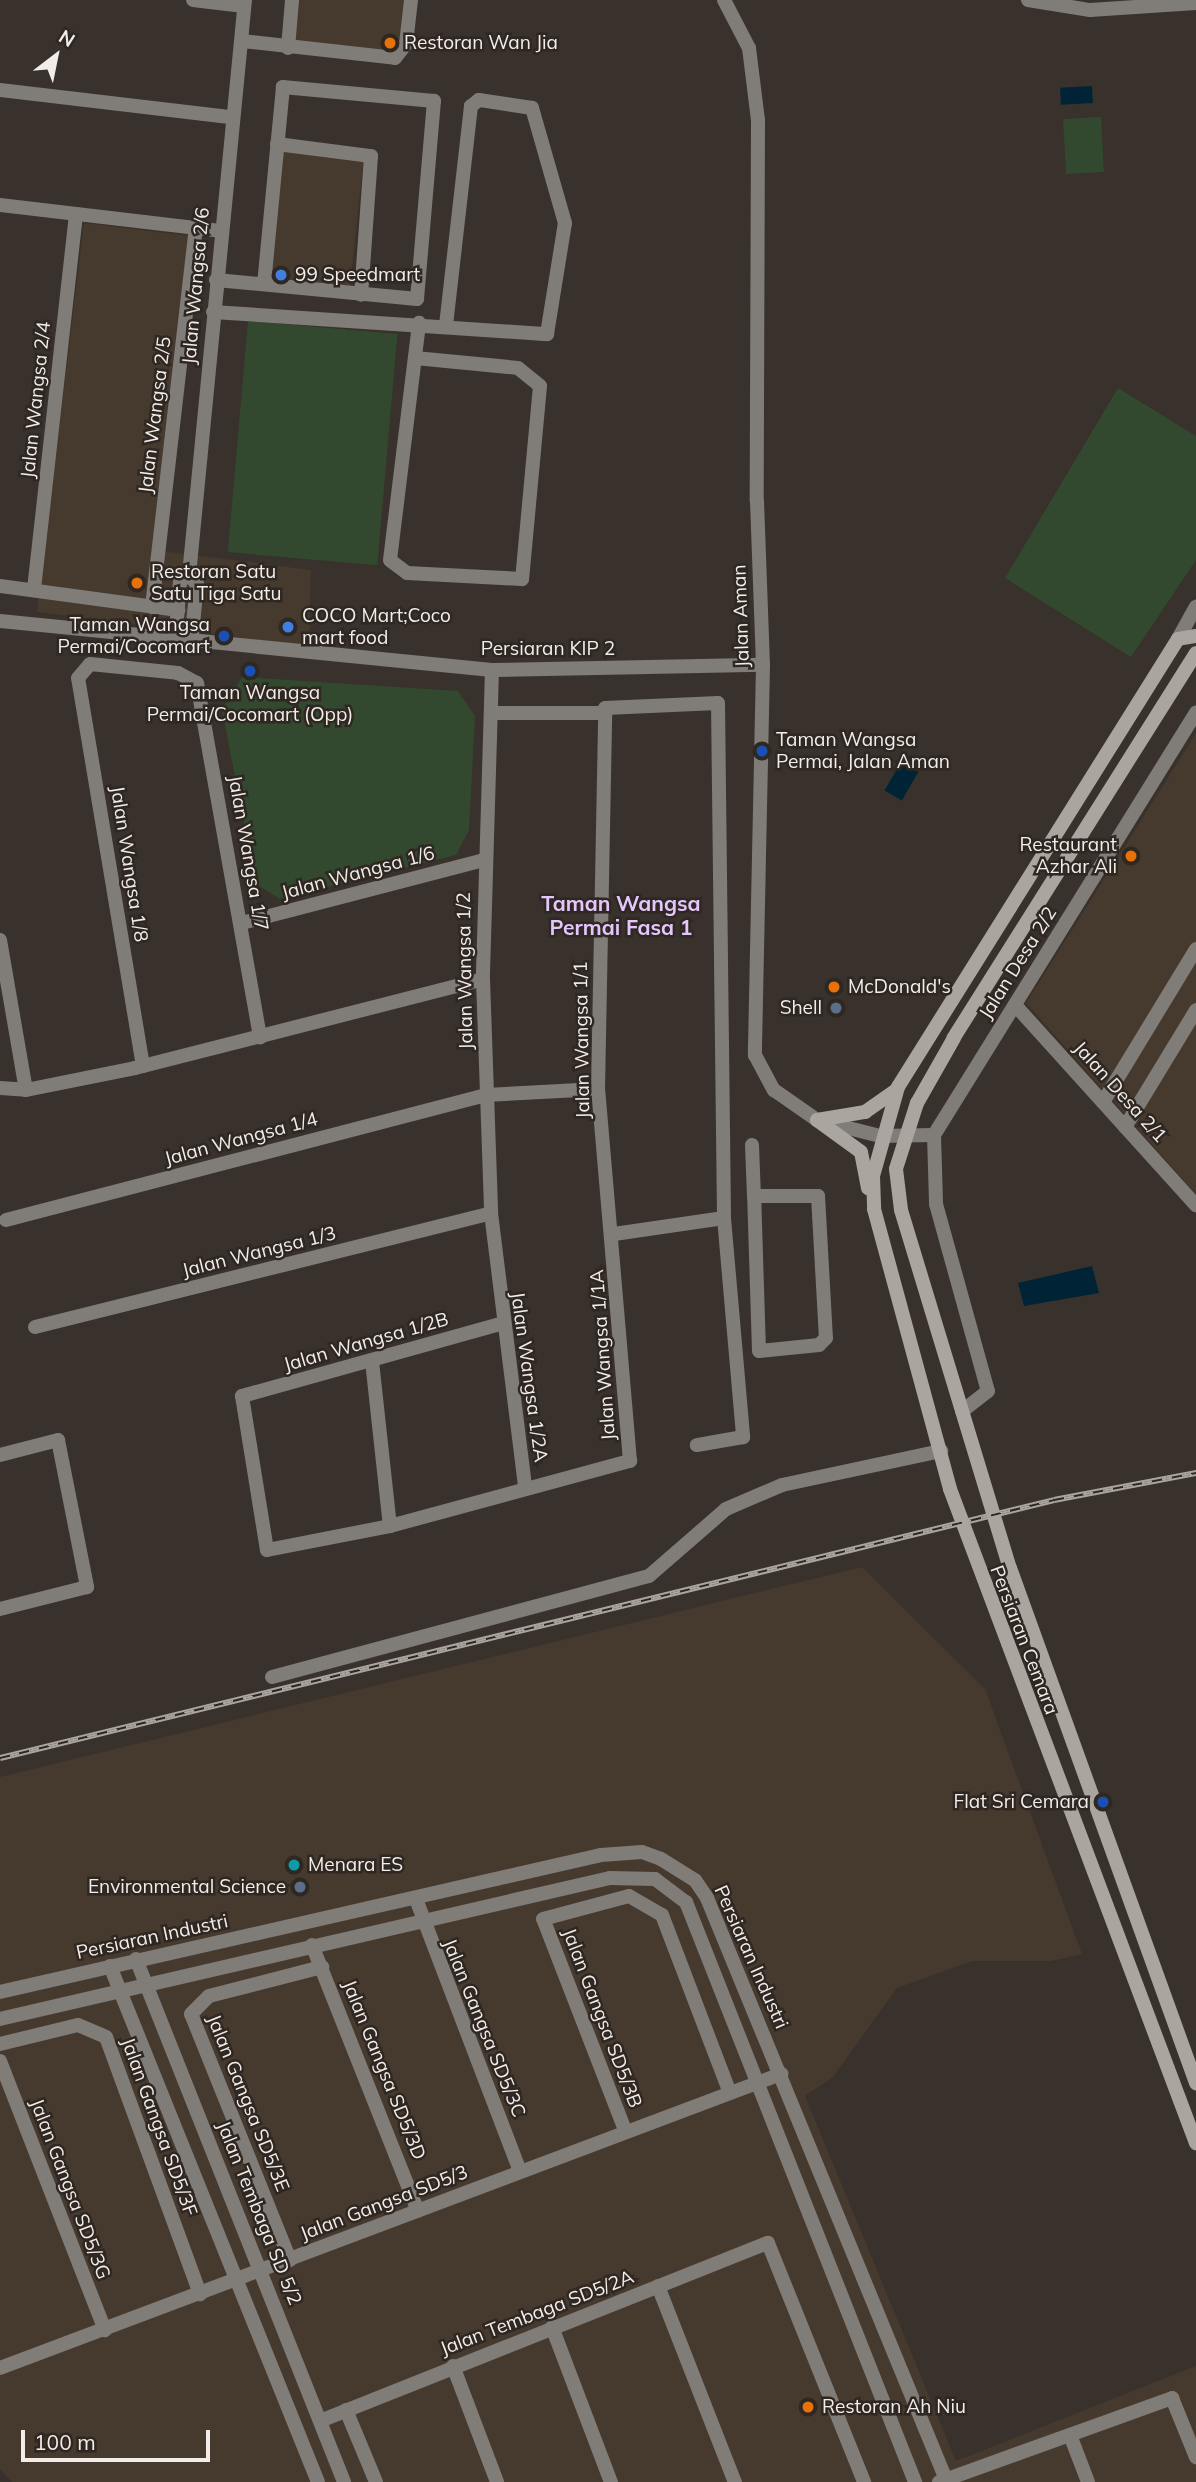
<!DOCTYPE html>
<style>
body{margin:0}
#map{position:relative;width:1196px;height:2482px;overflow:hidden;background:#39312b;font-family:Mulish,sans-serif}
div>[style]{position:absolute}
[style*='--x']{left:calc(var(--x)*1px);top:calc(var(--y)*1px);width:calc(var(--w)*1px);rotate:calc(var(--a)*1deg)}
.built>*{inset:0;background:#463a2f;transform-origin:0 0}
.green>*{inset:0;background:#32492f;transform-origin:0 0}
.water>*{inset:0;background:#002435;transform-origin:0 0}
.minor>*{height:14px;margin:-7px;padding:0 7px;transform-origin:7px;border-radius:7px;background:#807c78}
.tertiary>*{height:14px;margin:-7px;padding:0 7px;transform-origin:7px;border-radius:7px;background:#807c78}
.secondary>*{height:14px;margin:-7px;padding:0 7px;transform-origin:7px;border-radius:7px;background:#aba59f}
.rail>*{height:6px;margin-top:-3px;transform-origin:0;background:repeating-linear-gradient(90deg,#2f2721 0 10px,#aba5a0 0 20px);box-sizing:border-box;border-block:2px solid #aba5a0}
.dots>*{width:19px;height:19px;translate:-50% -50%;box-sizing:border-box;border:4px solid #2f2721;border-radius:50%}
span{translate:-50% -50%;white-space:nowrap;text-align:center;line-height:1.15;-webkit-text-stroke:5px #2f2721;paint-order:stroke}
.poi-label{font-size:19px;color:#f2ede9}
.left{translate:0 -50%;text-align:left}
.right{translate:-100% -50%;text-align:right}
.street-label{font-size:19px;color:#f2ede9}
.neighbourhood-label{font-size:21px;color:#e4c6fd;font-weight:700}
.north{position:absolute;left:21px;top:21px;width:70px;height:70px;-webkit-text-stroke:5px #2f2721;paint-order:stroke;rotate:32deg;font-size:19px;font-weight:700;line-height:28px;text-align:center;color:#f2ede9}
.north::after{content:'';display:block;margin:auto;width:24px;height:32px;background:#f2ede9;clip-path:polygon(50% 0,100% 100%,50% 72%,0 100%)}
.scale{position:absolute;left:21px;top:2430px;width:189px;height:32px;box-sizing:border-box;border:4px solid #f2ede9;border-top:0;padding-left:9px;font-size:21px;line-height:24px;white-space:nowrap;color:#f2ede9;-webkit-text-stroke:5px #2f2721;paint-order:stroke}
</style>
<div id="map">
<div class="built">
<i style="clip-path:polygon(297px 0,404px 0,399px 46px,391px 53px,293px 43px)"></i>
<i style="left:281px;top:150px;width:83px;height:129px;rotate:6deg"></i>
<i style="clip-path:polygon(84px 223px,190px 236px,154px 550px,311px 570px,309px 646px,37px 612px)"></i>
<i style="clip-path:polygon(1196px 733px,1196px 1194px,1026px 1003px)"></i>
<i style="clip-path:polygon(862px 1567px,985px 1689px,1082px 1954px,1051px 1961px,972px 1961px,897px 1988px,833px 2077px,805px 2096px,956px 2461px,1196px 2366px,1196px 2482px,12px 2482px,0 2469px,0 1777px)"></i>
</div>
<div class="green">
<i style="left:1101px;top:117px;width:55px;height:38px;rotate:87deg"></i>
<i style="left:248px;top:321px;width:150px;height:232px;rotate:5deg"></i>
<i style="clip-path:polygon(1118px 388px,1196px 436px,1196px 560px,1131px 657px,1005px 578px)"></i>
<i style="clip-path:polygon(242px 677px,458px 691px,475px 716px,469px 830px,456px 855px,280px 899px,256px 884px,222px 710px)"></i>
</div>
<div class="water">
<i style="left:1092px;top:86px;width:17px;height:32px;rotate:87deg"></i>
<i style="left:901px;top:762px;width:20px;height:33px;rotate:30deg"></i>
<i style="clip-path:polygon(1092px 1266px,1099px 1293px,1024px 1306px,1018px 1283px)"></i>
</div>
<div class="minor">
<i style="--x:193;--y:0;--w:51;--a:6.7"></i>
<i style="--x:724;--y:0;--w:54;--a:62.5"></i>
<i style="--x:749;--y:48;--w:73;--a:82.9"></i>
<i style="--x:758;--y:120;--w:381;--a:90.2"></i>
<i style="--x:757;--y:501;--w:164;--a:87.9"></i>
<i style="--x:763;--y:665;--w:390;--a:91.2"></i>
<i style="--x:755;--y:1055;--w:40;--a:62"></i>
<i style="--x:774;--y:1090;--w:52;--a:34.9"></i>
<i style="--x:817;--y:1120;--w:65;--a:14.3"></i>
<i style="--x:880;--y:1136;--w:54;--a:-1.1"></i>
<i style="--x:1028;--y:0;--w:63;--a:9.2"></i>
<i style="--x:1090;--y:10;--w:106;--a:-3.8"></i>
<i style="--x:242;--y:41;--w:154;--a:6.3"></i>
<i style="--x:395;--y:58;--w:18;--a:-52"></i>
<i style="--x:406;--y:44;--w:44;--a:-83.5"></i>
<i style="--x:288;--y:48;--w:48;--a:-85.2"></i>
<i style="--x:0;--y:90;--w:233;--a:6.7"></i>
<i style="--x:277;--y:144;--w:95;--a:7.3"></i>
<i style="--x:371;--y:156;--w:139;--a:94.1"></i>
<i style="--x:0;--y:205;--w:222;--a:6.7"></i>
<i style="--x:216;--y:280;--w:202;--a:5.4"></i>
<i style="--x:417;--y:299;--w:199;--a:-85.1"></i>
<i style="--x:434;--y:101;--w:152;--a:-174.7"></i>
<i style="--x:283;--y:87;--w:197;--a:95.5"></i>
<i style="--x:213;--y:312;--w:335;--a:3.8"></i>
<i style="--x:547;--y:334;--w:112;--a:-80.8"></i>
<i style="--x:565;--y:223;--w:120;--a:-106"></i>
<i style="--x:532;--y:108;--w:54;--a:-171.4"></i>
<i style="--x:479;--y:100;--w:10;--a:143"></i>
<i style="--x:471;--y:106;--w:219;--a:96.5"></i>
<i style="--x:415;--y:358;--w:103;--a:5.5"></i>
<i style="--x:518;--y:368;--w:28;--a:39"></i>
<i style="--x:540;--y:386;--w:194;--a:95.3"></i>
<i style="--x:522;--y:579;--w:115;--a:-177"></i>
<i style="--x:407;--y:573;--w:21;--a:-143"></i>
<i style="--x:390;--y:560;--w:239;--a:-83"></i>
<i style="--x:0;--y:586;--w:180;--a:7.7"></i>
<i style="--x:34;--y:589;--w:377;--a:-83.6"></i>
<i style="--x:152;--y:607;--w:381;--a:-83.4"></i>
<i style="--x:0;--y:621;--w:494;--a:5.7"></i>
<i style="--x:492;--y:670;--w:271;--a:-1.1"></i>
<i style="--x:175;--y:643;--w:62;--a:-85.4"></i>
<i style="--x:180;--y:581;--w:11;--a:-34"></i>
<i style="--x:191;--y:644;--w:60;--a:-84.3"></i>
<i style="--x:197;--y:584;--w:12;--a:-132"></i>
<i style="--x:189;--y:575;--w:578;--a:-84.44"></i>
<i style="--x:492;--y:670;--w:309;--a:91.7"></i>
<i style="--x:483;--y:979;--w:234;--a:88"></i>
<i style="--x:491;--y:1213;--w:276;--a:82.9"></i>
<i style="--x:491;--y:713;--w:114;--a:0"></i>
<i style="--x:242;--y:923;--w:249;--a:-14.6"></i>
<i style="--x:0;--y:940;--w:152;--a:80.2"></i>
<i style="--x:1015;--y:1005;--w:270;--a:47.9"></i>
<i style="--x:143;--y:1066;--w:393;--a:-99.5"></i>
<i style="--x:78;--y:678;--w:18;--a:-49"></i>
<i style="--x:90;--y:664;--w:88;--a:5.8"></i>
<i style="--x:178;--y:673;--w:21;--a:28"></i>
<i style="--x:197;--y:683;--w:360;--a:79.9"></i>
<i style="--x:0;--y:1088;--w:26;--a:4"></i>
<i style="--x:26;--y:1090;--w:111;--a:-11.4"></i>
<i style="--x:135;--y:1068;--w:359;--a:-14.3"></i>
<i style="--x:1103;--y:1102;--w:179;--a:-58.7"></i>
<i style="--x:1125;--y:1127;--w:137;--a:-58.7"></i>
<i style="--x:934;--y:1135;--w:497;--a:-58.2"></i>
<i style="--x:934;--y:1135;--w:69;--a:88.3"></i>
<i style="--x:936;--y:1204;--w:194;--a:74.5"></i>
<i style="--x:988;--y:1391;--w:33;--a:142"></i>
<i style="--x:752;--y:1145;--w:51;--a:87.8"></i>
<i style="--x:754;--y:1196;--w:64;--a:0"></i>
<i style="--x:818;--y:1196;--w:142;--a:86.8"></i>
<i style="--x:826;--y:1338;--w:10;--a:135"></i>
<i style="--x:819;--y:1345;--w:60;--a:174.3"></i>
<i style="--x:759;--y:1351;--w:155;--a:-91.8"></i>
<i style="--x:6;--y:1220;--w:496;--a:-14.6"></i>
<i style="--x:486;--y:1095;--w:112;--a:-3.1"></i>
<i style="--x:614;--y:1234;--w:111;--a:-8.3"></i>
<i style="--x:500;--y:1324;--w:268;--a:164.4"></i>
<i style="--x:242;--y:1396;--w:156;--a:80.8"></i>
<i style="--x:267;--y:1550;--w:125;--a:-11"></i>
<i style="--x:390;--y:1526;--w:249;--a:-15.2"></i>
<i style="--x:630;--y:1461;--w:373;--a:-94.9"></i>
<i style="--x:598;--y:1089;--w:381;--a:-88.9"></i>
<i style="--x:605;--y:708;--w:113;--a:-2.5"></i>
<i style="--x:718;--y:703;--w:515;--a:89.33"></i>
<i style="--x:724;--y:1218;--w:220;--a:85"></i>
<i style="--x:743;--y:1437;--w:47;--a:170.1"></i>
<i style="--x:35;--y:1327;--w:470;--a:-14"></i>
<i style="--x:372;--y:1361;--w:166;--a:83.8"></i>
<i style="--x:0;--y:1455;--w:60;--a:-14.5"></i>
<i style="--x:58;--y:1440;--w:150;--a:78.8"></i>
<i style="--x:87;--y:1587;--w:90;--a:165.8"></i>
<i style="--x:272;--y:1677;--w:390;--a:-15"></i>
<i style="--x:649;--y:1576;--w:102;--a:-41"></i>
<i style="--x:726;--y:1509;--w:61;--a:-23.2"></i>
<i style="--x:782;--y:1485;--w:163;--a:-12.1"></i>
<i style="--x:416;--y:1899;--w:291;--a:69.1"></i>
<i style="--x:312;--y:1945;--w:286;--a:68.3"></i>
<i style="--x:136;--y:1959;--w:563;--a:68.31"></i>
<i style="--x:110;--y:1966;--w:556;--a:68.05"></i>
<i style="--x:0;--y:2044;--w:80;--a:-13.7"></i>
<i style="--x:78;--y:2025;--w:30;--a:23"></i>
<i style="--x:106;--y:2037;--w:274;--a:69.9"></i>
<i style="--x:0;--y:2061;--w:289;--a:68.7"></i>
<i style="--x:625;--y:2130;--w:226;--a:-111.2"></i>
<i style="--x:543;--y:1919;--w:89;--a:-15"></i>
<i style="--x:629;--y:1896;--w:38;--a:30"></i>
<i style="--x:662;--y:1915;--w:187;--a:69.1"></i>
<i style="--x:290;--y:2260;--w:265;--a:-111.9"></i>
<i style="--x:191;--y:2014;--w:25;--a:-45"></i>
<i style="--x:209;--y:1996;--w:117;--a:-14.4"></i>
<i style="--x:658;--y:2286;--w:211;--a:68.6"></i>
<i style="--x:552;--y:2327;--w:166;--a:69.2"></i>
<i style="--x:453;--y:2366;--w:124;--a:69.2"></i>
<i style="--x:0;--y:2368;--w:835;--a:-20.63"></i>
<i style="--x:346;--y:2410;--w:78;--a:67.4"></i>
<i style="--x:320;--y:2421;--w:482;--a:-21.7"></i>
<i style="--x:768;--y:2243;--w:258;--a:68.1"></i>
<i style="--x:1070;--y:2435;--w:50;--a:69"></i>
<i style="--x:939;--y:2482;--w:248;--a:-19.8"></i>
<i style="--x:1172;--y:2398;--w:64;--a:67.9"></i>
</div>
<div class="tertiary">
<i style="--x:1178;--y:639;--w:37;--a:-61"></i>
<i style="--x:0;--y:1992;--w:616;--a:-12.84"></i>
<i style="--x:601;--y:1855;--w:41;--a:-4.2"></i>
<i style="--x:642;--y:1852;--w:20;--a:20"></i>
<i style="--x:661;--y:1859;--w:40;--a:32"></i>
<i style="--x:695;--y:1880;--w:22;--a:56"></i>
<i style="--x:707;--y:1898;--w:631;--a:67.66"></i>
<i style="--x:0;--y:2019;--w:626;--a:-13.02"></i>
<i style="--x:610;--y:1878;--w:45;--a:1.3"></i>
<i style="--x:655;--y:1879;--w:39;--a:37"></i>
<i style="--x:686;--y:1902;--w:624;--a:68.45"></i>
</div>
<div class="secondary">
<i style="--x:1196;--y:636;--w:18;--a:171"></i>
<i style="--x:1178;--y:639;--w:528;--a:122.01"></i>
<i style="--x:898;--y:1087;--w:92;--a:105.7"></i>
<i style="--x:873;--y:1176;--w:33;--a:88"></i>
<i style="--x:874;--y:1209;--w:290;--a:74.8"></i>
<i style="--x:950;--y:1489;--w:699;--a:69.39"></i>
<i style="--x:1196;--y:653;--w:455;--a:122.2"></i>
<i style="--x:954;--y:1038;--w:75;--a:119.6"></i>
<i style="--x:917;--y:1103;--w:69;--a:107.7"></i>
<i style="--x:896;--y:1169;--w:41;--a:83"></i>
<i style="--x:901;--y:1210;--w:374;--a:73.1"></i>
<i style="--x:1010;--y:1568;--w:548;--a:70.14"></i>
<i style="--x:817;--y:1120;--w:54;--a:36"></i>
<i style="--x:861;--y:1152;--w:37;--a:79"></i>
<i style="--x:817;--y:1120;--w:49;--a:-9.5"></i>
<i style="--x:865;--y:1112;--w:37;--a:-35"></i>
</div>
<div class="rail">
<i style="--x:0;--y:1758;--w:1085;--a:-13.75"></i>
<i style="--x:1054;--y:1500;--w:145;--a:-10.8"></i>
</div>
<div class="dots">
<i style="left:390px;top:43px;background:#e8710a"></i>
<i style="left:281px;top:275px;background:#3f7fe0"></i>
<i style="left:137px;top:583px;background:#e8710a"></i>
<i style="left:288px;top:627px;background:#3f7fe0"></i>
<i style="left:224px;top:636px;background:#1a4fb4"></i>
<i style="left:250px;top:671px;background:#1a4fb4"></i>
<i style="left:762px;top:751px;background:#1a4fb4"></i>
<i style="left:1131px;top:856px;background:#e8710a"></i>
<i style="left:834px;top:987px;background:#e8710a"></i>
<i style="left:836px;top:1008px;background:#5c6f8a"></i>
<i style="left:1103px;top:1802px;background:#1a4fb4"></i>
<i style="left:294px;top:1865px;background:#0f9aa8"></i>
<i style="left:300px;top:1887px;background:#5c6f8a"></i>
<i style="left:808px;top:2407px;background:#e8710a"></i>
</div>
<div class="poi-label">
<span class="left" style="left:404px;top:43px">Restoran Wan Jia</span>
<span class="left" style="left:295px;top:275px">99 Speedmart</span>
<span class="left" style="left:151px;top:583px">Restoran Satu<br>Satu Tiga Satu</span>
<span class="left" style="left:302px;top:627px">COCO Mart;Coco<br>mart food</span>
<span class="right" style="left:210px;top:636px">Taman Wangsa<br>Permai/Cocomart</span>
<span style="left:250px;top:704px">Taman Wangsa<br>Permai/Cocomart (Opp)</span>
<span class="left" style="left:776px;top:751px">Taman Wangsa<br>Permai, Jalan Aman</span>
<span class="right" style="left:1117px;top:856px">Restaurant<br>Azhar Ali</span>
<span class="left" style="left:848px;top:987px">McDonald's</span>
<span class="right" style="left:822px;top:1008px">Shell</span>
<span class="right" style="left:1089px;top:1802px">Flat Sri Cemara</span>
<span class="left" style="left:308px;top:1865px">Menara ES</span>
<span class="right" style="left:286px;top:1887px">Environmental Science</span>
<span class="left" style="left:822px;top:2407px">Restoran Ah Niu</span>
</div>
<div class="street-label">
<span style="left:196px;top:286px;rotate:-85deg">Jalan Wangsa 2/6</span>
<span style="left:36px;top:400px;rotate:-84deg">Jalan Wangsa 2/4</span>
<span style="left:155px;top:415px;rotate:-83deg">Jalan Wangsa 2/5</span>
<span style="left:741px;top:616px;rotate:-92deg">Jalan Aman</span>
<span style="left:548px;top:649px">Persiaran KIP 2</span>
<span style="left:248px;top:853px;rotate:80deg">Jalan Wangsa 1/7</span>
<span style="left:129px;top:864px;rotate:81deg">Jalan Wangsa 1/8</span>
<span style="left:358px;top:873px;rotate:-15deg">Jalan Wangsa 1/6</span>
<span style="left:1018px;top:963px;rotate:-58deg">Jalan Desa 2/2</span>
<span style="left:465px;top:971px;rotate:-91deg">Jalan Wangsa 1/2</span>
<span style="left:582px;top:1040px;rotate:-91deg">Jalan Wangsa 1/1</span>
<span style="left:1120px;top:1092px;rotate:48deg">Jalan Desa 2/1</span>
<span style="left:241px;top:1139px;rotate:-15deg">Jalan Wangsa 1/4</span>
<span style="left:259px;top:1252px;rotate:-14deg">Jalan Wangsa 1/3</span>
<span style="left:366px;top:1342px;rotate:-16deg">Jalan Wangsa 1/2B</span>
<span style="left:603px;top:1355px;rotate:-94deg">Jalan Wangsa 1/1A</span>
<span style="left:529px;top:1377px;rotate:82deg">Jalan Wangsa 1/2A</span>
<span style="left:1024px;top:1640px;rotate:69deg">Persiaran Cemara</span>
<span style="left:152px;top:1937px;rotate:-12deg">Persiaran Industri</span>
<span style="left:751px;top:1957px;rotate:66deg">Persiaran Industri</span>
<span style="left:602px;top:2018px;rotate:69deg">Jalan Gangsa SD5/3B</span>
<span style="left:484px;top:2028px;rotate:68deg">Jalan Gangsa SD5/3C</span>
<span style="left:384px;top:2070px;rotate:68deg">Jalan Gangsa SD5/3D</span>
<span style="left:248px;top:2103px;rotate:68deg">Jalan Gangsa SD5/3E</span>
<span style="left:159px;top:2127px;rotate:70deg">Jalan Gangsa SD5/3F</span>
<span style="left:70px;top:2189px;rotate:69deg">Jalan Gangsa SD5/3G</span>
<span style="left:384px;top:2203px;rotate:-21deg">Jalan Gangsa SD5/3</span>
<span style="left:259px;top:2213px;rotate:68deg">Jalan Tembaga SD 5/2</span>
<span style="left:537px;top:2313px;rotate:-21deg">Jalan Tembaga SD5/2A</span>
</div>
<div class="neighbourhood-label">
<span style="left:621px;top:915px">Taman Wangsa<br>Permai Fasa 1</span>
</div>
<div class="north">N</div>
<div class="scale">100 m</div>
</div>
